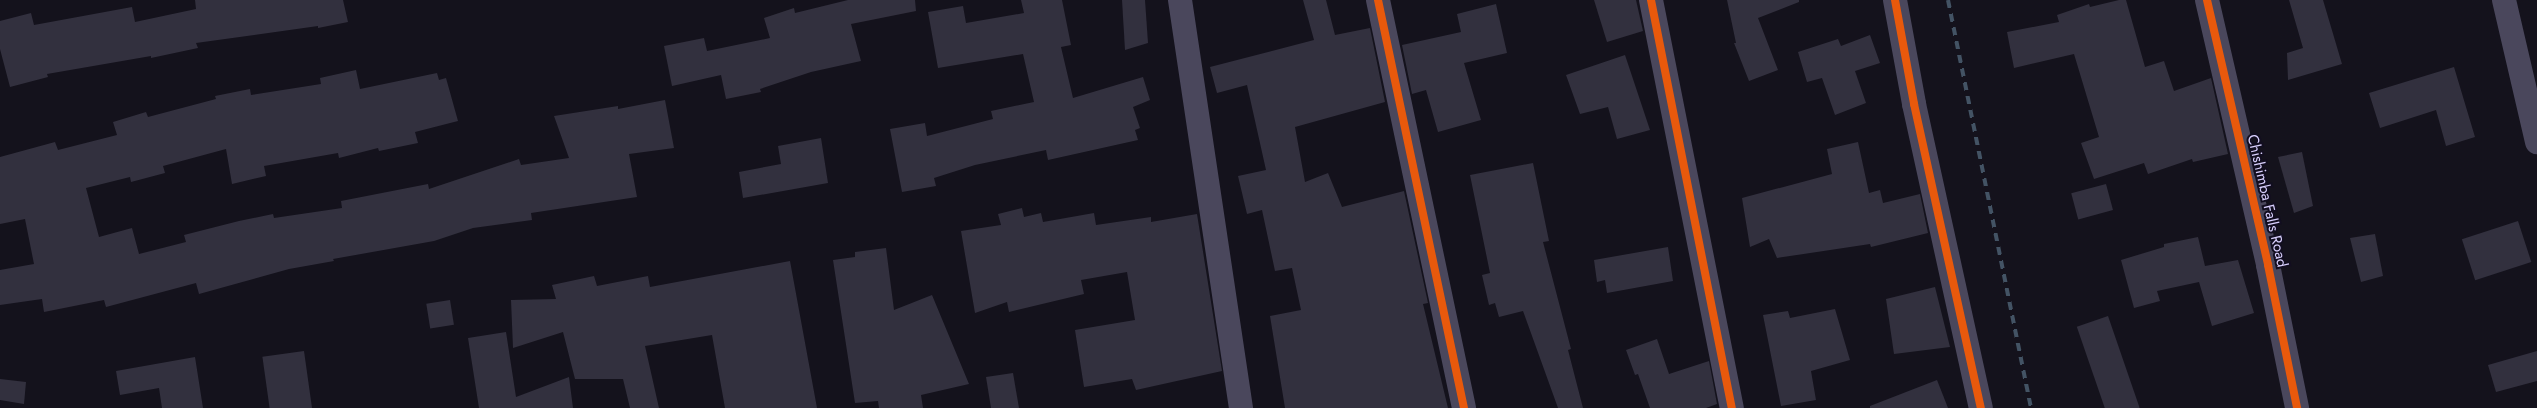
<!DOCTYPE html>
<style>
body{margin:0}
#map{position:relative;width:2537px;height:408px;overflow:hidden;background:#14121c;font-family:Jost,sans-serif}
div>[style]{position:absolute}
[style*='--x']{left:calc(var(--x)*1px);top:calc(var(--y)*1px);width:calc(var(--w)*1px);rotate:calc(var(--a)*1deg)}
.building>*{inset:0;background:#32303e;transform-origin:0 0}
.minor>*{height:24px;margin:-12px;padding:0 12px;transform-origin:12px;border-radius:12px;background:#4a475c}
.rail>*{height:4px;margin-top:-2px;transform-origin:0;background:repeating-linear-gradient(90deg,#435364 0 8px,transparent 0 14px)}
.cycleway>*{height:8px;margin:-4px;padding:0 4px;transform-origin:4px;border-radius:4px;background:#e8590c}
span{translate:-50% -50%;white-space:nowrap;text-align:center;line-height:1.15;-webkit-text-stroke:4px #120e20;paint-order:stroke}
.street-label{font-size:15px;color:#d8cffd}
</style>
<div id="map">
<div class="building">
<i style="clip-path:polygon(195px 0,343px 0,348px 22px,318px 28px,318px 26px,196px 43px,198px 48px,151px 58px,151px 56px,47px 74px,48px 77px,10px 87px,0 49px,0 21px,31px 13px,34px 25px,132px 7px,135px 22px,196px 9px)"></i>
<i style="clip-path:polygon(848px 0,915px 0,916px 11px,851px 24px,861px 61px,811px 72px,760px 89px,761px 92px,726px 99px,721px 75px,672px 86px,664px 46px,704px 38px,707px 51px,770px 38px,764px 18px,794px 8px,795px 13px)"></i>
<i style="clip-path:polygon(1021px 0,1062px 0,1071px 45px,1061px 47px,1073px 98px,1143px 77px,1150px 100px,1133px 107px,1140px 128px,1135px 130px,1138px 140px,1048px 160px,1046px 150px,975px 165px,934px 178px,936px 186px,902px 192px,890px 129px,925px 123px,927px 136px,993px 119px,991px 111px,1034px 102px,1023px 54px,938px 68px,928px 12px,963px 6px,966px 23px,1024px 13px)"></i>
<i style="clip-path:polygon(1122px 0,1145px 0,1148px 43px,1125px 50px)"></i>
<i style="clip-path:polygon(1303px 0,1326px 0,1335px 35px,1370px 28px,1385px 102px,1295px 127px,1305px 182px,1328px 173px,1342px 207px,1404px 191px,1428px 303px,1423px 304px,1448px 408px,1285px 408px,1270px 316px,1301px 310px,1292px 268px,1275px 271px,1262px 210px,1247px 214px,1238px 176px,1266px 170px,1247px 85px,1217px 93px,1210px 67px,1314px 40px)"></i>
<i style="clip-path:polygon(1594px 0,1636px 0,1643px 31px,1607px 42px)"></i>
<i style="clip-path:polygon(1727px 0,1799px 0,1799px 2px,1758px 18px,1778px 70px,1749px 81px,1734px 43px,1736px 43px)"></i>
<i style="clip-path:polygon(2119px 0,2126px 0,2145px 67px,2164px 61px,2174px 91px,2211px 78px,2228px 154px,2193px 162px,2192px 159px,2148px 174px,2144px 163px,2094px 179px,2081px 143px,2099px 137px,2074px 54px,2014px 68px,2007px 32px,2059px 22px,2057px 15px,2089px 4px,2090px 7px)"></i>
<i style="clip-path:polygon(2289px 0,2323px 0,2342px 64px,2288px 80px,2287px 53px,2303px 48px)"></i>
<i style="clip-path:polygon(1496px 4px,1507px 53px,1464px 63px,1481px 120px,1438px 132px,1426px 90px,1412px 94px,1402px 45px,1461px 32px,1457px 14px)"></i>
<i style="clip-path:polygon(1870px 35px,1880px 63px,1855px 71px,1866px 103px,1835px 115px,1822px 78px,1807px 82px,1798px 52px,1838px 39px,1841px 46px)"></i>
<i style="clip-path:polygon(1625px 55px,1650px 130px,1617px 139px,1608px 107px,1580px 114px,1566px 75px)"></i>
<i style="clip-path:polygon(2454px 67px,2475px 137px,2446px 146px,2436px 110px,2380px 128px,2369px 93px)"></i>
<i style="clip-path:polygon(356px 70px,360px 89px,437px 73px,439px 80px,446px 78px,458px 121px,415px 132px,418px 143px,379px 151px,378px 148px,339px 158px,338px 153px,264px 166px,266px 176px,232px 184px,226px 149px,163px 166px,165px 173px,131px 182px,130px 177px,86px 188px,99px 237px,132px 228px,139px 254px,186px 242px,184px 235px,239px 221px,273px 214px,274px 218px,342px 208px,341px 201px,428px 184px,429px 189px,519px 159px,521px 165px,569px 158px,554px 116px,618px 106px,618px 109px,665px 100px,674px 148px,629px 154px,637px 197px,531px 213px,532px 220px,473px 228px,434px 241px,333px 259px,334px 261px,289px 269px,199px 294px,196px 283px,106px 307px,104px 300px,44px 312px,42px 299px,0 305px,0 270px,34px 264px,25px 219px,0 224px,0 157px,55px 142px,58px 150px,117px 135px,113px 122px,146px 112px,148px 117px,216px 99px,215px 96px,250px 89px,251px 95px,321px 84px,320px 78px)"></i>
<i style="clip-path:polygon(821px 138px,828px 183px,743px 198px,739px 172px,781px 164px,778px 146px)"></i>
<i style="clip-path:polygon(1858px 142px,1869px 193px,1880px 190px,1883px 203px,1920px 194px,1928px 233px,1871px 247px,1870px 244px,1777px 258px,1769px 239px,1750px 247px,1742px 198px,1832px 174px,1827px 149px)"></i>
<i style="clip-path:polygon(2302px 152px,2313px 206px,2294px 213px,2278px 157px)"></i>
<i style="clip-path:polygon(1533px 163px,1549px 241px,1543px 242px,1571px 349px,1568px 350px,1583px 408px,1558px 408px,1523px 311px,1499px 317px,1495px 303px,1489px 305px,1482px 275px,1490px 273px,1470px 175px)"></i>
<i style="left:2106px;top:184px;width:27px;height:36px;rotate:75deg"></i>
<i style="clip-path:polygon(1022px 208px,1024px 217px,1041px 213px,1043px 222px,1094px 213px,1096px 225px,1151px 217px,1151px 222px,1197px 214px,1222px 371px,1136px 390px,1132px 379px,1084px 387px,1075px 330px,1135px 320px,1127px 272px,1081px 280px,1084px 294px,1009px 312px,1007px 302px,975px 313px,961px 231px,1001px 225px,998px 214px)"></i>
<i style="left:2518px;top:221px;width:43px;height:59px;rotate:72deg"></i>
<i style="clip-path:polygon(2375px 234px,2383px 276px,2361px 282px,2350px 238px)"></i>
<i style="clip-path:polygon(2198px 237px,2205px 266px,2238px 260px,2254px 313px,2212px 326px,2199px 282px,2157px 291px,2160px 301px,2134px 308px,2121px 260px,2164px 247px,2164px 244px)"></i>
<i style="clip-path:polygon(1668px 247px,1673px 281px,1607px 293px,1605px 280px,1597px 282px,1594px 260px)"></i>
<i style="clip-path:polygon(886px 248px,894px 310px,932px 295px,969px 384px,921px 395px,923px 408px,879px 408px,878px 401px,855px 403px,833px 260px,855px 257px,855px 252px)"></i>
<i style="clip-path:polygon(790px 261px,817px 408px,725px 408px,712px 335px,645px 346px,659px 408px,630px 408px,623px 379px,575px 379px,563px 332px,513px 348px,511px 300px,556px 299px,552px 285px,594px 276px,597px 286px,648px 276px,650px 287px)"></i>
<i style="clip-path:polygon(1935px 287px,1950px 347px,1894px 354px,1886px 299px)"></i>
<i style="left:450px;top:300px;width:25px;height:24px;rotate:81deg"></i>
<i style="clip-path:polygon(1835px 309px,1850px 360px,1811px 371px,1816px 400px,1781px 406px,1763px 315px,1788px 311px,1790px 318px)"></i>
<i style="left:2108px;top:316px;width:97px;height:33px;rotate:71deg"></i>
<i style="clip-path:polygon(506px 332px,516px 397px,569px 377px,573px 408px,479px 408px,468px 338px)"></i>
<i style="clip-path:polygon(1657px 339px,1669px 374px,1709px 361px,1717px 404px,1706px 408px,1650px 408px,1638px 374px,1635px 375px,1626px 350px)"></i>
<i style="left:304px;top:351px;width:58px;height:42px;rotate:82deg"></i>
<i style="clip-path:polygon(2537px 351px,2537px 381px,2496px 392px,2488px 365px)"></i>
<i style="clip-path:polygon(195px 357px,203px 408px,162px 408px,159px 388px,120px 395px,116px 371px)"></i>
<i style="clip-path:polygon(1013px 373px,1019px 408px,991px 408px,986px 377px)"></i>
<i style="clip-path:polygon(0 379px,26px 382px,24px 404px,0 400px)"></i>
<i style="clip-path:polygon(1937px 380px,1948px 408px,1870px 408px,1870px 406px)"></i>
</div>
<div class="minor">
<i style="--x:1180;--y:0;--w:413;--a:81.5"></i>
<i style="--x:1378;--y:0;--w:417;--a:78.1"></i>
<i style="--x:1651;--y:0;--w:416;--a:78.8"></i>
<i style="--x:1895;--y:0;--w:106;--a:79.6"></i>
<i style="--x:1914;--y:104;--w:311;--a:77.6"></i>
<i style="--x:2207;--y:0;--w:272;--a:77"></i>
<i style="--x:2268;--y:265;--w:146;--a:78.5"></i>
<i style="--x:2504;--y:0;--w:146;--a:76.9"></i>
</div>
<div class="rail">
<i style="--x:1948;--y:0;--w:416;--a:78.5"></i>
</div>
<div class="cycleway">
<i style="--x:1378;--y:0;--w:417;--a:78.1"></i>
<i style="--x:1651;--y:0;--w:416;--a:78.8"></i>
<i style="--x:1895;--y:0;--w:106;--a:79.6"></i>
<i style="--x:1914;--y:104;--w:311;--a:77.6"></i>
<i style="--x:2207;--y:0;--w:272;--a:77"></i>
<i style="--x:2268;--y:265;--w:146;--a:78.5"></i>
</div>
<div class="street-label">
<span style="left:2267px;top:201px;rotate:77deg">Chishimba Falls Road</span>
</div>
</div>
